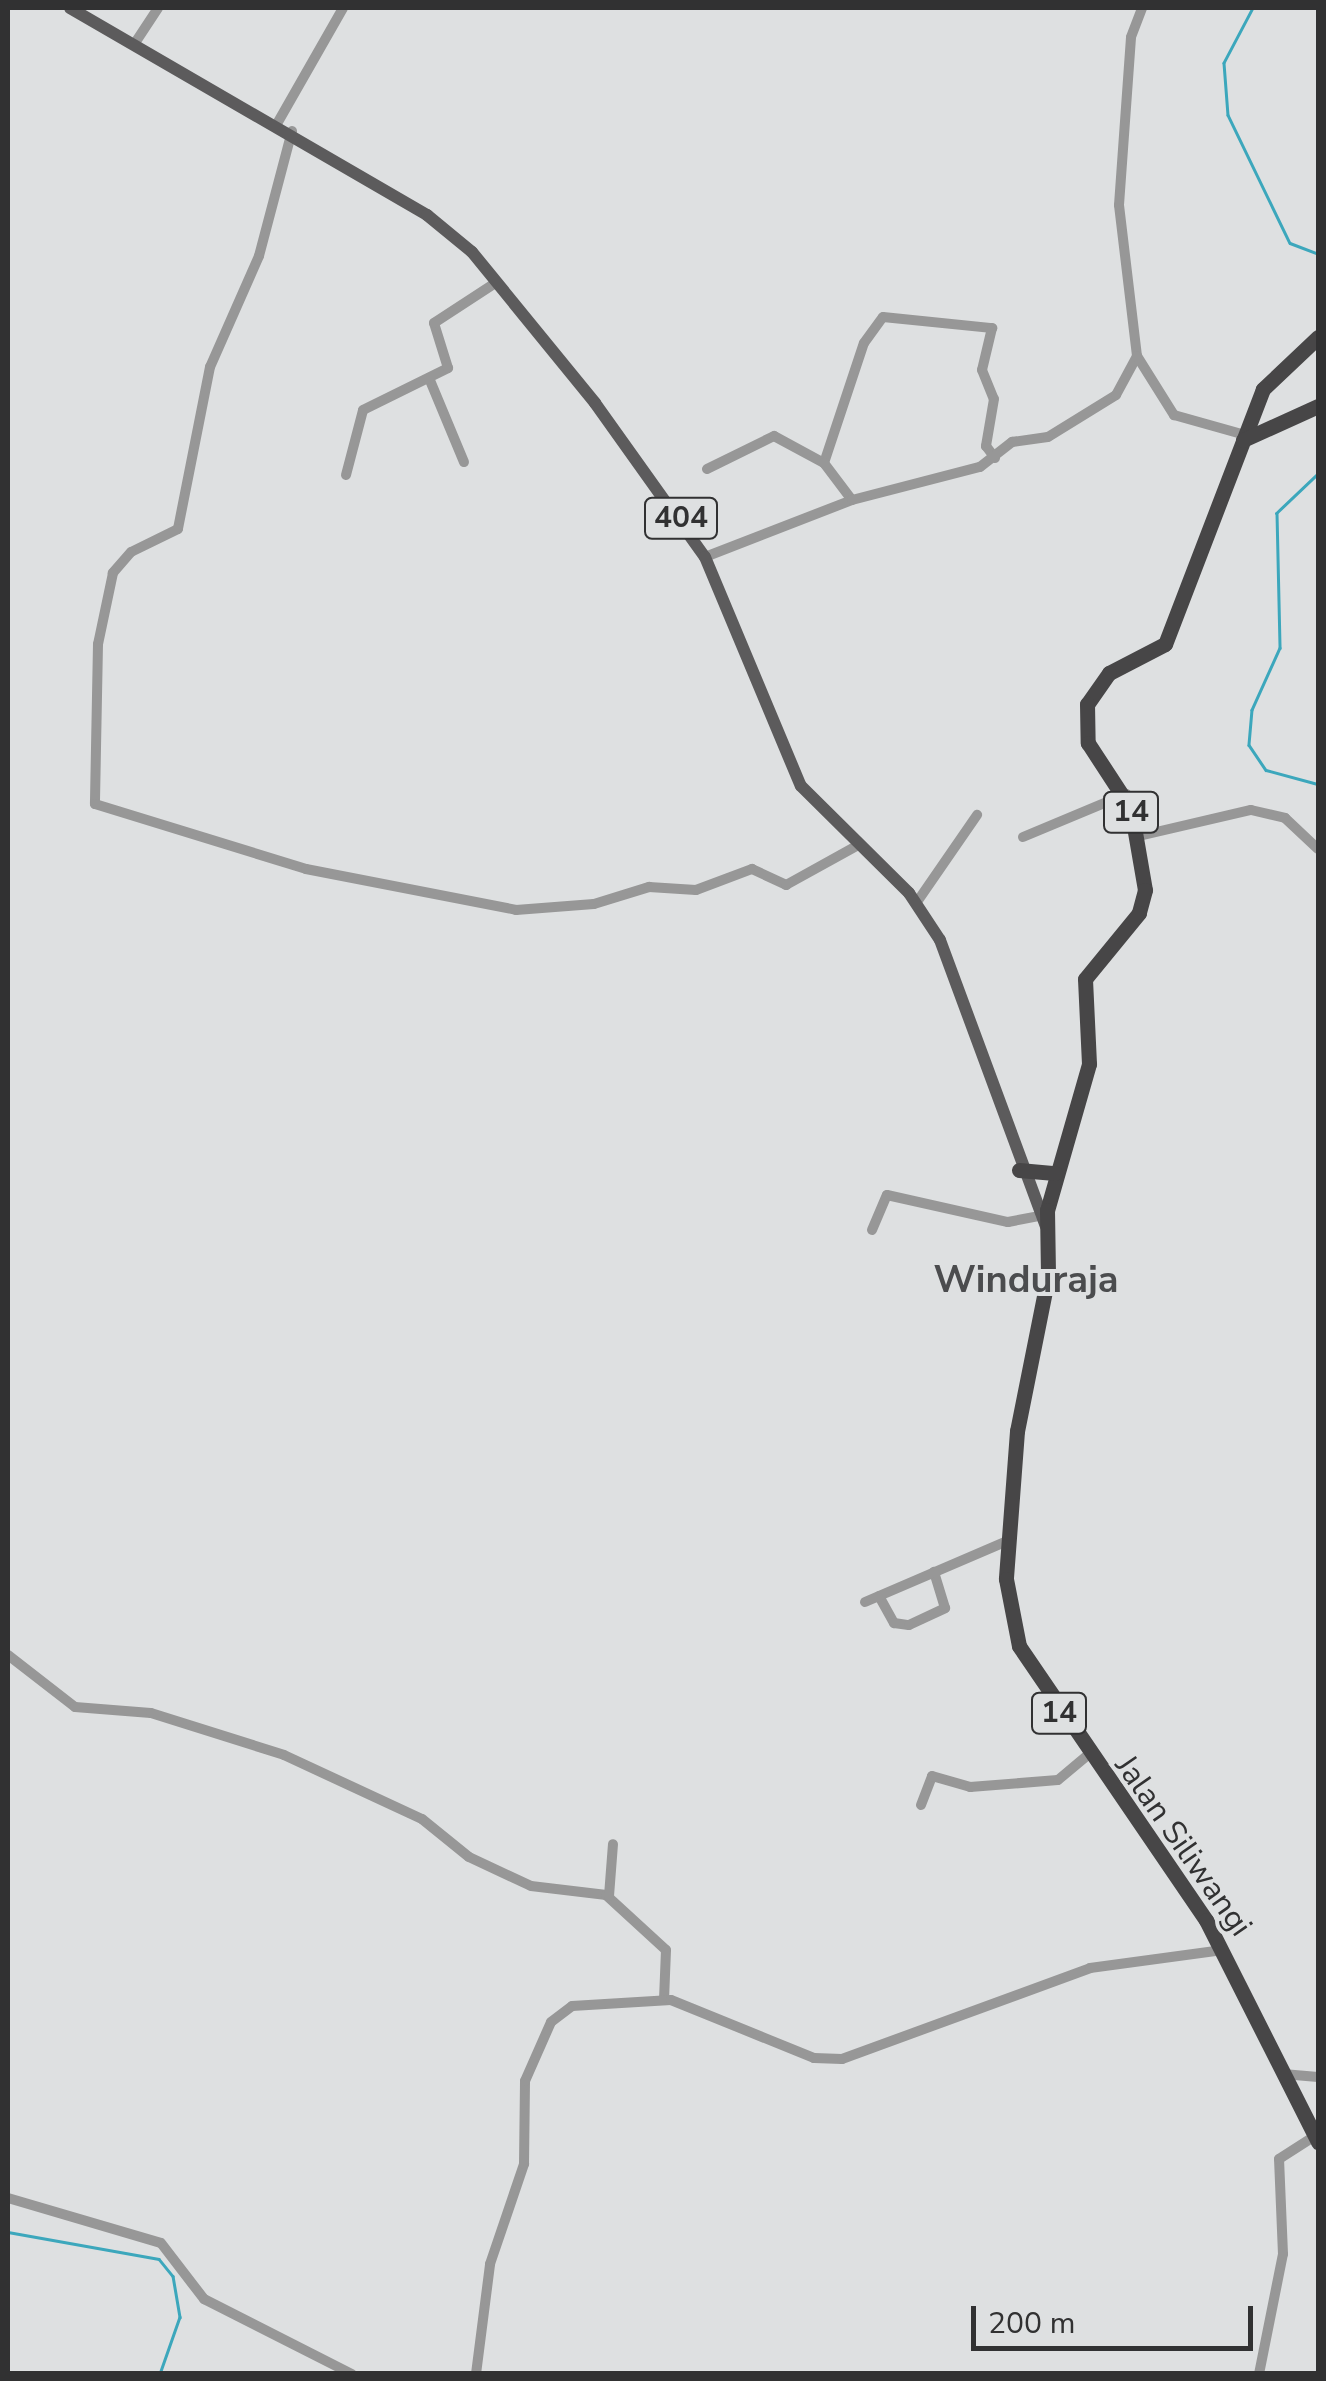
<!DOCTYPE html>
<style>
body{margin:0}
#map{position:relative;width:1326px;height:2381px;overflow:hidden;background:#dee0e1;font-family:"Nunito Sans",sans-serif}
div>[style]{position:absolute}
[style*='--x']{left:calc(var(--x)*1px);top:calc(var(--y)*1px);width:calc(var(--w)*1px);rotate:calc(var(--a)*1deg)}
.stream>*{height:2.5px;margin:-1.25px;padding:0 1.25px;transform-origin:1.25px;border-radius:1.25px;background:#3ca7bc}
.minor>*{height:10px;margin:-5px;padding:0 5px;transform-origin:5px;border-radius:5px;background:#979797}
.major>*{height:12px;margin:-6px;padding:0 6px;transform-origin:6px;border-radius:6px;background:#5c5b5c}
.highway>*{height:15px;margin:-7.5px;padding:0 7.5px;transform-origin:7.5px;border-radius:7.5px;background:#474647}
span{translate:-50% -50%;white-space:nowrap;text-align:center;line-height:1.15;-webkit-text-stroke:8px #dee0e1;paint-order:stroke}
.shield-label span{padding:2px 8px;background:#dee0e1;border:2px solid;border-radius:8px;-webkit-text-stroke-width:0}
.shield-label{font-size:30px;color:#313132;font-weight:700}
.street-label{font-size:32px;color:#313132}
.quarter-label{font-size:38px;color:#4b4c4e;font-weight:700}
.frame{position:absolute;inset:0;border:10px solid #313132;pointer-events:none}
.scale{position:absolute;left:971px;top:2306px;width:282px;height:45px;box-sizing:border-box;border:5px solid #313132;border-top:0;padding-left:12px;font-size:30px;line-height:35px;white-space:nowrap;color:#313132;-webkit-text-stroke:8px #dee0e1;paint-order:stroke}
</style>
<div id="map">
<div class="stream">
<i style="--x:1253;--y:8;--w:62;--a:117.8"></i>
<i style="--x:1224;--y:63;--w:52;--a:85.6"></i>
<i style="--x:1228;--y:115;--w:142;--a:64.2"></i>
<i style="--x:1290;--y:243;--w:30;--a:21"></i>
<i style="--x:1318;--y:474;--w:57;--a:136.4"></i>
<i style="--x:1277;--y:513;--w:135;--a:88.7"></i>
<i style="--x:1280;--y:648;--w:68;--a:114.3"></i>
<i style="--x:1252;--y:710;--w:35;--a:95"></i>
<i style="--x:1249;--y:745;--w:30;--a:56"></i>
<i style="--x:1266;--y:770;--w:54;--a:15.1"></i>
<i style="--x:8;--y:2232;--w:153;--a:10.1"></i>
<i style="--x:159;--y:2259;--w:22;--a:51"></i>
<i style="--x:173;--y:2276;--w:42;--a:80.3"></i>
<i style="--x:180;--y:2317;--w:60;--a:109.3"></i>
</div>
<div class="minor">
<i style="--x:135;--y:43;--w:42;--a:-56.7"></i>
<i style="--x:278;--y:122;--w:131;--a:-60.3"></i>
<i style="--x:292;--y:131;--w:129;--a:104.8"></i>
<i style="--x:259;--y:256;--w:121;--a:113.8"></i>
<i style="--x:210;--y:367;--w:165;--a:101.2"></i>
<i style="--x:178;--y:529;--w:52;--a:153.9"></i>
<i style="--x:131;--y:552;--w:28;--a:131"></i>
<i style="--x:113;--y:573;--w:73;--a:101.9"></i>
<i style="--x:98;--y:644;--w:160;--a:91.1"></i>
<i style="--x:95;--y:804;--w:221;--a:17.1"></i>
<i style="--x:306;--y:869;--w:214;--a:11"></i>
<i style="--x:516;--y:910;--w:78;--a:-4.4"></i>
<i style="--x:594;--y:904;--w:58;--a:-17.2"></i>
<i style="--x:649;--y:887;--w:47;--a:3.7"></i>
<i style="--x:696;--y:890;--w:60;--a:-20.6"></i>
<i style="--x:752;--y:869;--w:38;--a:25"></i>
<i style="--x:786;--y:885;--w:85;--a:-29"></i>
<i style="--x:1137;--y:356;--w:152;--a:-96.8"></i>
<i style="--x:1119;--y:205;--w:168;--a:-85.9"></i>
<i style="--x:1131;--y:37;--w:31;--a:-69"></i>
<i style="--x:429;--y:378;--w:91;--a:67.4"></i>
<i style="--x:824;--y:463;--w:126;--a:-71.6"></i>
<i style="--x:864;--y:343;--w:32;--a:-54"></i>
<i style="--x:883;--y:317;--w:110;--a:5.8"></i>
<i style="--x:992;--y:328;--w:43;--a:103.4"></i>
<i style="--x:982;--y:370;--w:31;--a:68"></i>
<i style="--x:994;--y:399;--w:48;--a:99.7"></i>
<i style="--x:986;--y:446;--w:15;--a:53"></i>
<i style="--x:707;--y:469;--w:75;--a:-26.2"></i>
<i style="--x:774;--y:436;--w:57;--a:28.4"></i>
<i style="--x:824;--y:463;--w:46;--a:52.9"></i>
<i style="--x:346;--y:475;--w:67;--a:-75.3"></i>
<i style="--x:363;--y:410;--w:95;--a:-26.3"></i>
<i style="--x:448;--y:368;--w:47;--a:-107.3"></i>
<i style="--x:434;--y:323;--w:75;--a:-33.1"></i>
<i style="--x:705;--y:557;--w:158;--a:-21.2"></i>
<i style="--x:852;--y:500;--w:132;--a:-14.5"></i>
<i style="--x:980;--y:467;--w:41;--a:-38"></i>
<i style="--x:1012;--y:442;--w:36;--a:-8"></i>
<i style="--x:1048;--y:437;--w:80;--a:-31.7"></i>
<i style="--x:1116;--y:395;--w:44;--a:-61.7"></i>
<i style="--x:1137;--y:356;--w:70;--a:57.9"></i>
<i style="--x:1174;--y:415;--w:74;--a:15.7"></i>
<i style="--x:1139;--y:836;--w:115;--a:-13.1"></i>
<i style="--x:1251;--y:810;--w:35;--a:13"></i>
<i style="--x:1285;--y:818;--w:45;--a:43.2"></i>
<i style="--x:1023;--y:837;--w:112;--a:-22.7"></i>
<i style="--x:917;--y:902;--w:106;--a:-55.4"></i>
<i style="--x:872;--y:1230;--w:38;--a:-67"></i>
<i style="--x:887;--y:1195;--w:124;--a:12.6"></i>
<i style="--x:1008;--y:1222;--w:31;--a:-11"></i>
<i style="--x:879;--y:1596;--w:31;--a:61"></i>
<i style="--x:894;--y:1623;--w:15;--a:8"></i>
<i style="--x:909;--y:1625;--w:40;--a:-25"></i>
<i style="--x:945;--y:1608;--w:38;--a:-107"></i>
<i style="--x:865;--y:1602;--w:155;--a:-23.2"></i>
<i style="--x:8;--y:1655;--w:85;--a:37.8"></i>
<i style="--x:75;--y:1707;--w:76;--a:4.5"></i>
<i style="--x:151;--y:1713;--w:139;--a:17.5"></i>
<i style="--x:284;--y:1755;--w:152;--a:24.9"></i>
<i style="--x:422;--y:1819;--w:60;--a:39"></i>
<i style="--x:469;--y:1857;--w:68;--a:25.1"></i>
<i style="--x:531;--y:1886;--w:76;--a:6.8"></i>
<i style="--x:606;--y:1895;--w:81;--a:42.5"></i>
<i style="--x:666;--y:1950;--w:49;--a:92.3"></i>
<i style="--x:921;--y:1805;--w:31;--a:-69"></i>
<i style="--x:932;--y:1776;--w:40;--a:16"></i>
<i style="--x:970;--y:1787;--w:88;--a:-4.5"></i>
<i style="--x:1058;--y:1780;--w:38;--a:-40"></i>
<i style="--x:609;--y:1896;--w:52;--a:-85.6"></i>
<i style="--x:1283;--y:2074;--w:35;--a:5"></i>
<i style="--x:8;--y:2198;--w:159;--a:16.4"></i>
<i style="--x:161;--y:2243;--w:71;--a:52.5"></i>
<i style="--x:204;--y:2299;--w:166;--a:26.9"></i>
<i style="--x:476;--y:2374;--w:111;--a:-82.7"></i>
<i style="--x:490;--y:2264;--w:106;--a:-71.2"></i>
<i style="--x:524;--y:2164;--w:83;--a:-89.3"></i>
<i style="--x:525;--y:2081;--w:64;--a:-66.2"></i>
<i style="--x:551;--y:2022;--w:26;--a:-37"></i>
<i style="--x:572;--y:2006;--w:99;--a:-3.5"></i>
<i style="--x:671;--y:2000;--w:154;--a:22.1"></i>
<i style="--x:814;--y:2058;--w:28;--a:2"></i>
<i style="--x:842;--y:2059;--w:264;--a:-20.1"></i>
<i style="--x:1090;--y:1968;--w:134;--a:-7.7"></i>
<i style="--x:1259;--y:2374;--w:122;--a:-78.7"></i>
<i style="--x:1283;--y:2254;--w:95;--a:-92.4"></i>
<i style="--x:1279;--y:2159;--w:43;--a:-32.6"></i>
</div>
<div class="major">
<i style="--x:70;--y:8;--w:413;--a:30.1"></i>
<i style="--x:427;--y:215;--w:58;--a:39.4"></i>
<i style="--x:472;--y:252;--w:195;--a:50.8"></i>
<i style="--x:595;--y:403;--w:189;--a:54.5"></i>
<i style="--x:705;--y:557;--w:248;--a:67.3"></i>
<i style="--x:801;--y:786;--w:152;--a:44.7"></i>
<i style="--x:909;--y:893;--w:56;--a:56.6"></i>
<i style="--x:940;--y:940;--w:305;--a:69.7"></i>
</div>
<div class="highway">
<i style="--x:1318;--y:337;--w:76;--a:136.6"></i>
<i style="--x:1263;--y:389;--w:273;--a:111"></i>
<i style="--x:1165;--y:644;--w:63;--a:152.6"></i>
<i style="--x:1109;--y:673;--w:38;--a:125"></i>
<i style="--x:1087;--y:704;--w:39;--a:89"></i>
<i style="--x:1088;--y:743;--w:79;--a:56.9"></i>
<i style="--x:1131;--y:809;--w:82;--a:80.2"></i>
<i style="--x:1145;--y:890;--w:24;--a:105"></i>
<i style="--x:1139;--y:913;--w:85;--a:129.3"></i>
<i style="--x:1085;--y:979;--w:85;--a:87.3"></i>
<i style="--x:1089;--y:1064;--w:152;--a:106"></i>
<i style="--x:1047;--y:1210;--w:66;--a:89.1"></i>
<i style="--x:1048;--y:1276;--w:158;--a:101.3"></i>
<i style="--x:1017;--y:1431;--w:148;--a:94.3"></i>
<i style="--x:1006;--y:1579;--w:68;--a:79"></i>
<i style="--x:1019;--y:1646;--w:332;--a:55.7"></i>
<i style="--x:1206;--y:1920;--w:249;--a:63.2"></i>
<i style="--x:1243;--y:440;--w:82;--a:-24.4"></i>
<i style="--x:1019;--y:1170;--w:36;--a:5"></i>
</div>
<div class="shield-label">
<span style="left:681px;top:518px">404</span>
<span style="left:1131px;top:812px">14</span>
<span style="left:1059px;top:1713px">14</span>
</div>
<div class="street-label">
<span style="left:1183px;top:1846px;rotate:55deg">Jalan Siliwangi</span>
</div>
<div class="quarter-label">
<span style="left:1026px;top:1280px">Winduraja</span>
</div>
<div class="frame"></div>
<div class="scale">200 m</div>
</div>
